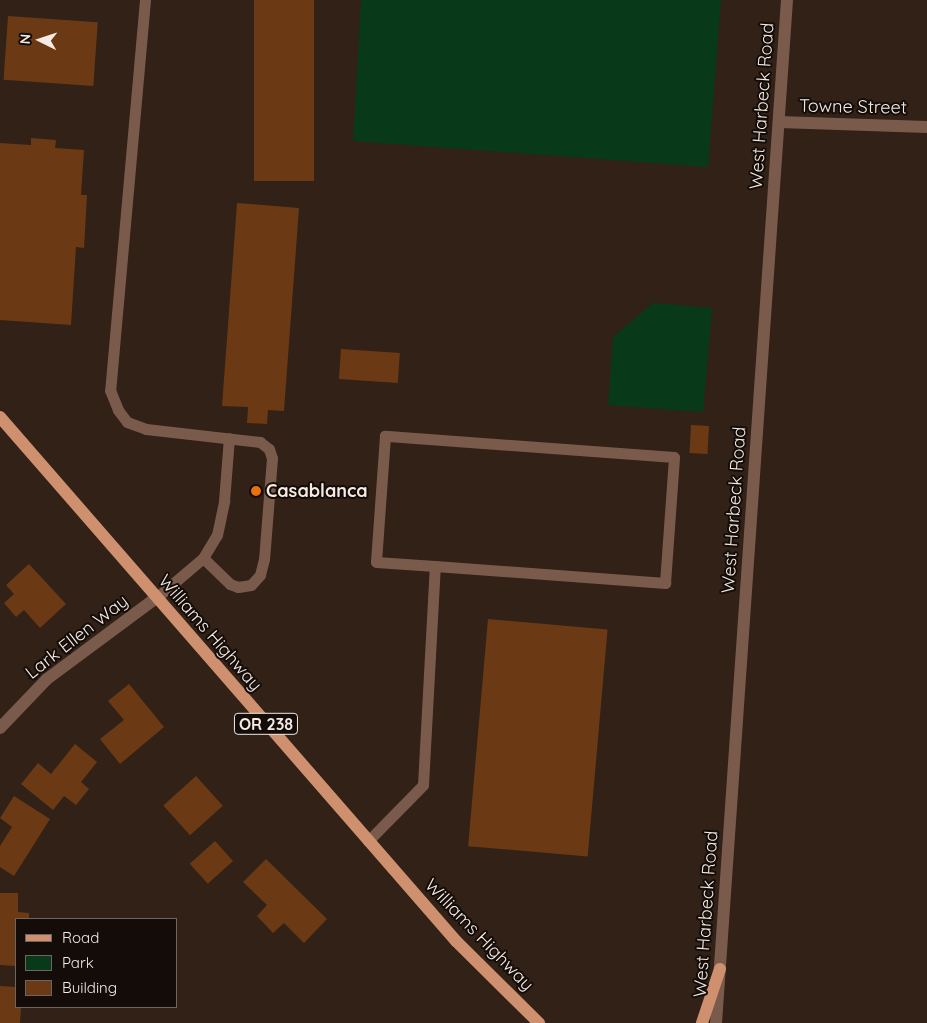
<!DOCTYPE html>
<style>
body{margin:0}
#map{position:relative;width:927px;height:1023px;overflow:hidden;background:#312117;font-family:Quicksand,sans-serif}
div>[style]{position:absolute}
[style*='--x']{left:calc(var(--x)*1px);top:calc(var(--y)*1px);width:calc(var(--w)*1px);rotate:calc(var(--a)*1deg)}
.green>*{inset:0;background:#083a1a}
.building>*{inset:0;background:#6b3a15;transform-origin:0 0}
.service>*{height:11px;margin:-5.5px;padding:0 5.5px;transform-origin:5.5px;border-radius:5.5px;background:#7a5b4b}
.minor>*{height:12px;margin:-6px;padding:0 6px;transform-origin:6px;border-radius:6px;background:#7a5b4b}
.tertiary>*{height:12px;margin:-6px;padding:0 6px;transform-origin:6px;border-radius:6px;background:#7a5b4b}
.primary>*{height:12px;margin:-6px;padding:0 6px;transform-origin:6px;border-radius:6px;background:#ce906e}
.dots>*{width:14px;height:14px;translate:-50% -50%;box-sizing:border-box;border:2px solid #130c08;border-radius:50%}
span{translate:-50% -50%;white-space:nowrap;text-align:center;line-height:1.15;-webkit-text-stroke:4px #130c08;paint-order:stroke}
.shield-label span{padding:1px 4px;background:#130c08;border:1px solid;border-radius:4px;-webkit-text-stroke-width:0}
.shield-label{font-size:16px;color:#f6ebe4;font-weight:700}
.street-label{font-size:18px;color:#f6ebe4}
.poi-label{font-size:18px;color:#f6ebe4;font-weight:700}
.left{translate:0 -50%;text-align:left}
.legend{position:absolute;left:15px;top:918px;width:162px;height:90px;box-sizing:border-box;background:#130c08;border:1px solid #6e6560;margin:0;padding:6px 9px;list-style:none;font-size:15px;color:#f6ebe4}
.legend li{display:flex;align-items:center;gap:10px;height:25px}
.legend b{width:25px;border:1px solid #6e6560}
.north{position:absolute;left:15px;top:15px;width:50px;height:50px;-webkit-text-stroke:4px #130c08;paint-order:stroke;rotate:274deg;font-size:14px;font-weight:700;line-height:20px;text-align:center;color:#f6ebe4}
.north::after{content:'';display:block;margin:auto;width:18px;height:22px;background:#f6ebe4;clip-path:polygon(50% 0,100% 100%,50% 72%,0 100%)}
</style>
<div id="map">
<div class="green">
<i style="clip-path:polygon(361px 0,721px 0,708px 167px,353px 141px)"></i>
<i style="clip-path:polygon(653px 303px,712px 308px,703px 412px,608px 405px,613px 337px)"></i>
</div>
<div class="building">
<i style="left:254px;top:0;width:60px;height:181px"></i>
<i style="left:8px;top:16px;width:90px;height:64px;rotate:4deg"></i>
<i style="clip-path:polygon(31px 138px,56px 140px,55px 148px,84px 150px,81px 195px,87px 195px,84px 248px,76px 247px,71px 325px,0 320px,0 143px,31px 145px)"></i>
<i style="clip-path:polygon(237px 203px,299px 208px,284px 411px,268px 410px,267px 424px,247px 423px,248px 407px,222px 406px)"></i>
<i style="left:341px;top:349px;width:59px;height:30px;rotate:4deg"></i>
<i style="left:691px;top:425px;width:18px;height:28px;rotate:3deg"></i>
<i style="clip-path:polygon(29px 564px,66px 604px,40px 628px,24px 610px,16px 617px,4px 603px,14px 594px,6px 585px)"></i>
<i style="left:488px;top:619px;width:120px;height:228px;rotate:5deg"></i>
<i style="clip-path:polygon(129px 684px,164px 727px,120px 764px,100px 739px,124px 720px,108px 701px)"></i>
<i style="clip-path:polygon(75px 744px,97px 762px,81px 782px,89px 789px,76px 805px,64px 796px,53px 810px,21px 784px,38px 763px,51px 774px)"></i>
<i style="left:196px;top:776px;width:40px;height:44px;rotate:48deg"></i>
<i style="clip-path:polygon(14px 796px,50px 819px,14px 876px,0 867px,0 846px,12px 827px,0 818px)"></i>
<i style="left:215px;top:841px;width:27px;height:34px;rotate:48deg"></i>
<i style="clip-path:polygon(266px 859px,327px 919px,304px 943px,284px 923px,273px 933px,257px 916px,267px 905px,243px 882px)"></i>
<i style="clip-path:polygon(0 893px,18px 893px,18px 912px,29px 913px,29px 919px,16px 919px,15px 966px,0 965px)"></i>
<i style="clip-path:polygon(0 986px,16px 987px,16px 1007px,21px 1007px,20px 1023px,0 1023px)"></i>
</div>
<div class="service">
<i style="--x:145;--y:0;--w:392;--a:95.1"></i>
<i style="--x:110;--y:390;--w:22;--a:68"></i>
<i style="--x:118;--y:410;--w:15;--a:53"></i>
<i style="--x:127;--y:422;--w:20;--a:20"></i>
<i style="--x:146;--y:429;--w:115;--a:6.5"></i>
<i style="--x:260;--y:442;--w:11;--a:38"></i>
<i style="--x:269;--y:449;--w:9;--a:72"></i>
<i style="--x:272;--y:458;--w:101;--a:94.5"></i>
<i style="--x:264;--y:559;--w:16;--a:104"></i>
<i style="--x:260;--y:575;--w:13;--a:132"></i>
<i style="--x:251;--y:585;--w:13;--a:171"></i>
<i style="--x:238;--y:587;--w:9;--a:-159"></i>
<i style="--x:230;--y:584;--w:37;--a:-136"></i>
<i style="--x:156;--y:598;--w:62;--a:-40.4"></i>
<i style="--x:203;--y:558;--w:27;--a:-59"></i>
<i style="--x:217;--y:535;--w:35;--a:-78"></i>
<i style="--x:224;--y:501;--w:63;--a:-85.5"></i>
<i style="--x:368;--y:841;--w:78;--a:-45.5"></i>
<i style="--x:423;--y:785;--w:219;--a:-86.9"></i>
<i style="--x:435;--y:566;--w:231;--a:4.2"></i>
<i style="--x:665;--y:583;--w:126;--a:-85.9"></i>
<i style="--x:674;--y:457;--w:290;--a:-175.8"></i>
<i style="--x:385;--y:436;--w:126;--a:94.1"></i>
<i style="--x:376;--y:562;--w:59;--a:3.9"></i>
</div>
<div class="minor">
<i style="--x:779;--y:122;--w:148;--a:1.9"></i>
<i style="--x:0;--y:728;--w:68;--a:-46.2"></i>
<i style="--x:47;--y:679;--w:136;--a:-36.6"></i>
</div>
<div class="tertiary">
<i style="--x:716;--y:1023;--w:1025;--a:-86.03"></i>
</div>
<div class="primary">
<i style="--x:0;--y:417;--w:695;--a:48.97"></i>
<i style="--x:456;--y:941;--w:117;--a:44.7"></i>
<i style="--x:702;--y:1023;--w:57;--a:-71.6"></i>
</div>
<div class="dots">
<i style="left:256px;top:491px;background:#e8710a"></i>
</div>
<div class="shield-label">
<span style="left:266px;top:724px">OR 238</span>
</div>
<div class="street-label">
<span style="left:762px;top:106px;rotate:-86deg">West Harbeck Road</span>
<span style="left:853px;top:107px;rotate:1deg">Towne Street</span>
<span style="left:734px;top:510px;rotate:-86deg">West Harbeck Road</span>
<span style="left:210px;top:633px;rotate:49deg">Williams Highway</span>
<span style="left:77px;top:637px;rotate:-38deg">Lark Ellen Way</span>
<span style="left:706px;top:914px;rotate:-86deg">West Harbeck Road</span>
<span style="left:479px;top:935px;rotate:46deg">Williams Highway</span>
</div>
<div class="poi-label">
<span class="left" style="left:266px;top:491px">Casablanca</span>
</div>
<ul class="legend">
<li><b style="height:6px;background:#ce906e"></b>Road</li>
<li><b style="height:14px;background:#083a1a"></b>Park</li>
<li><b style="height:14px;background:#6b3a15"></b>Building</li>
</ul>
<div class="north">N</div>
</div>
